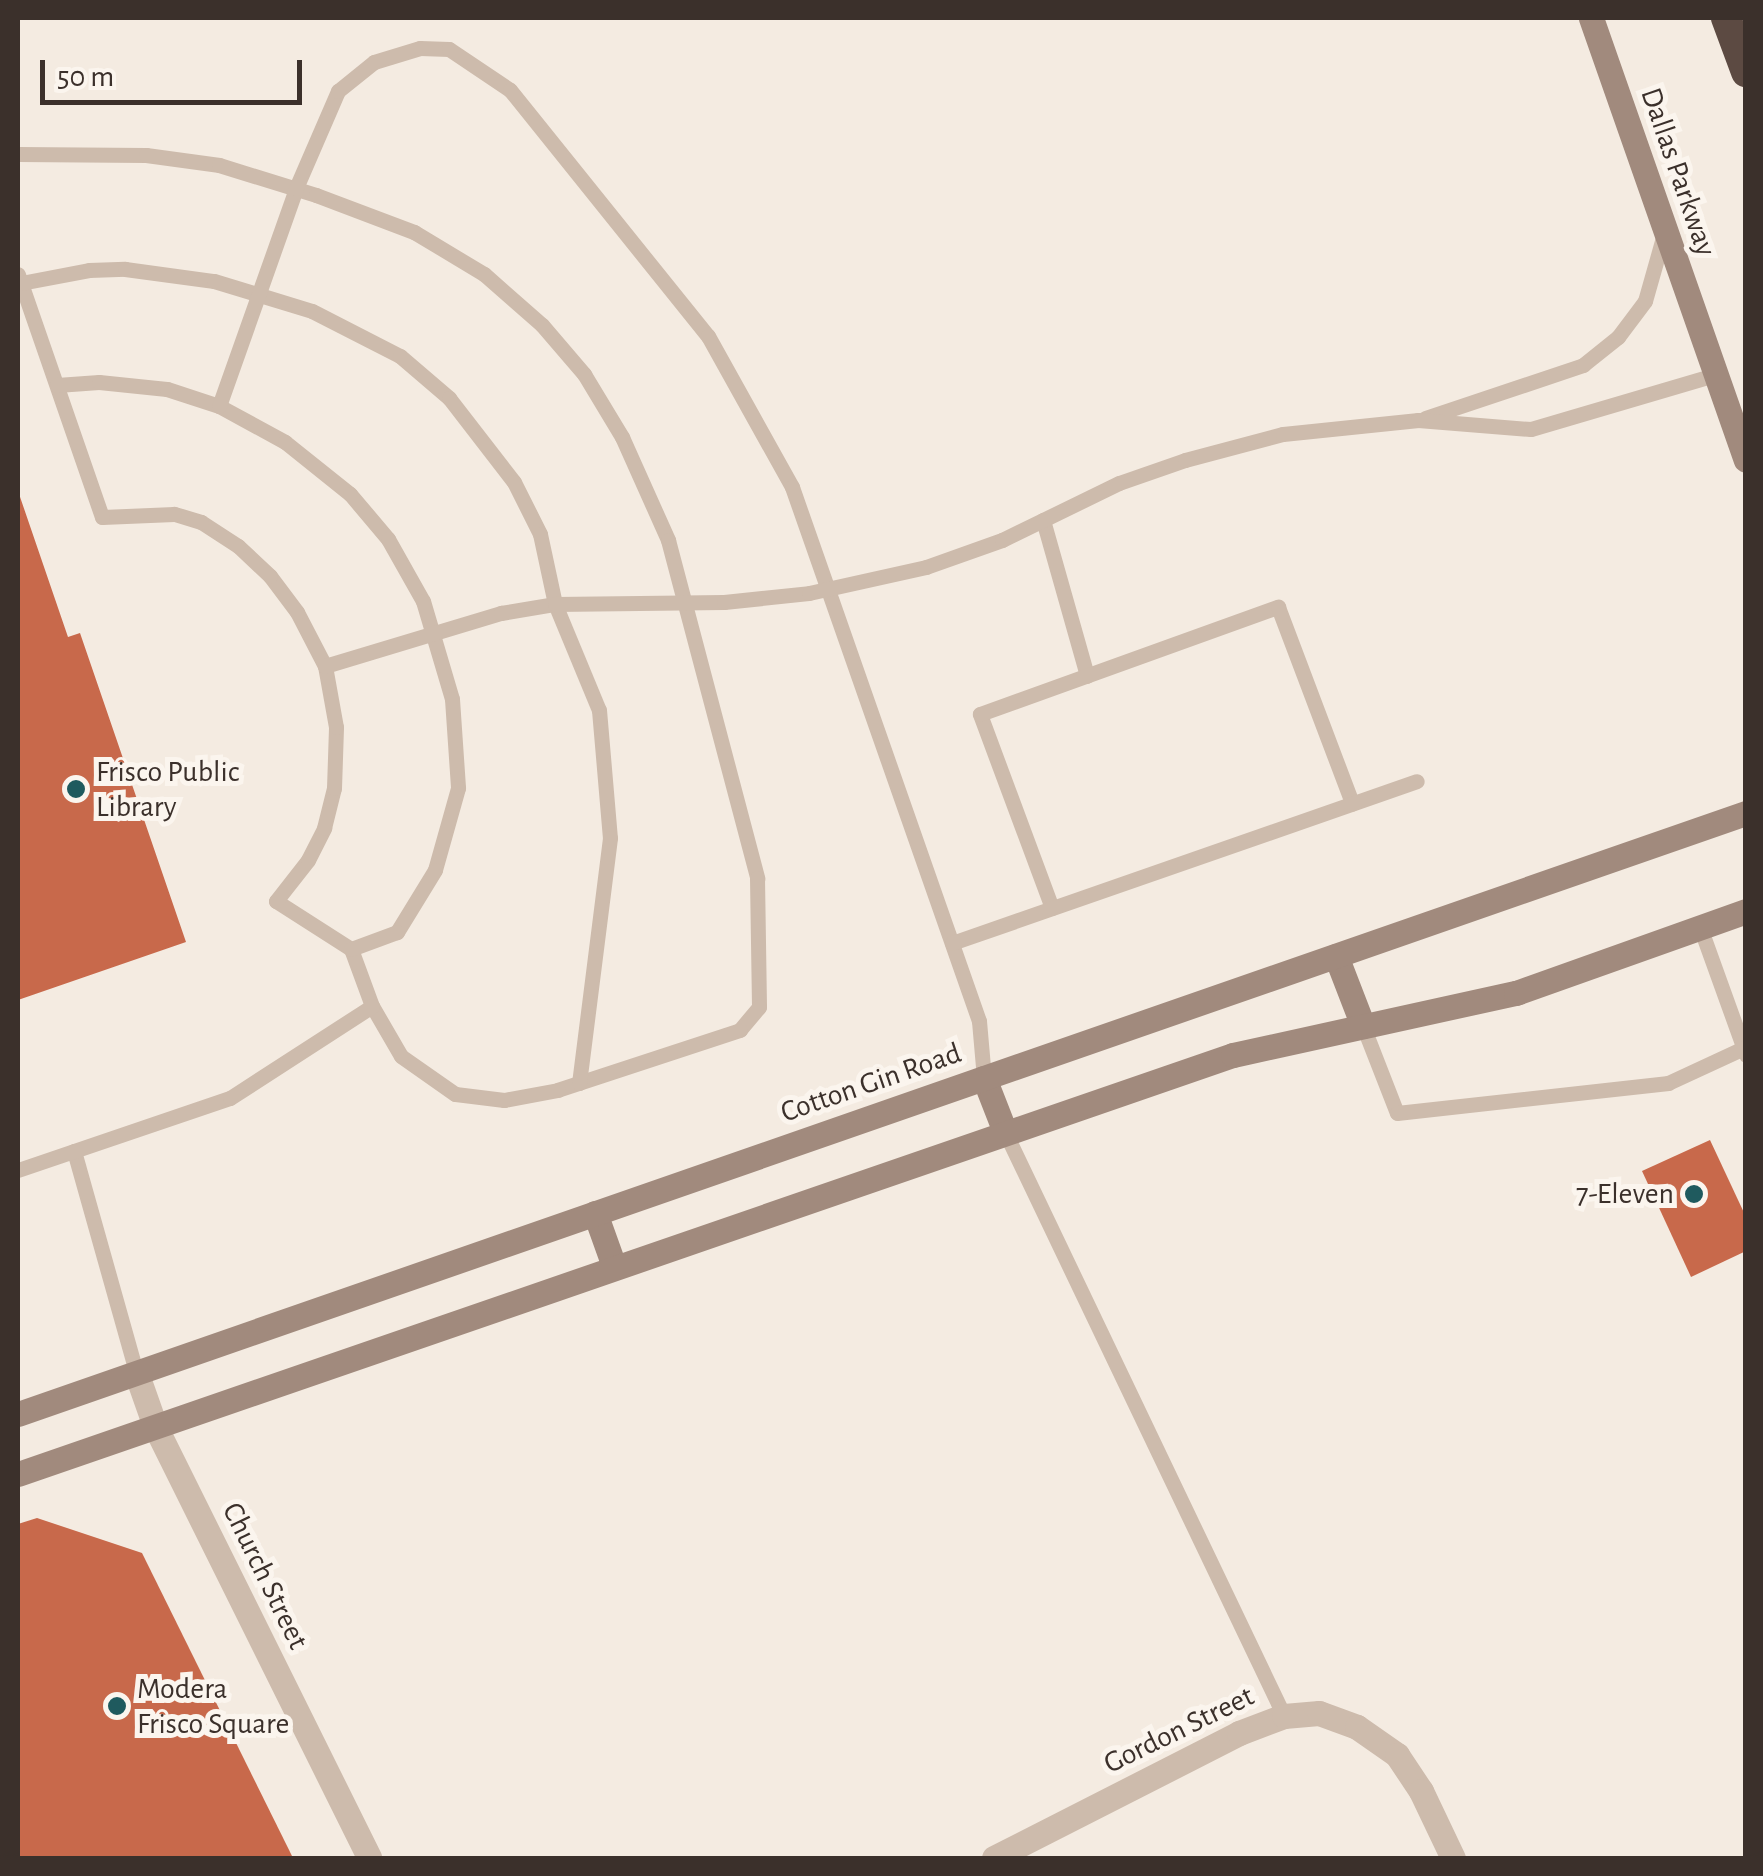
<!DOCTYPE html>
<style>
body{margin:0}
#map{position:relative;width:1763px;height:1876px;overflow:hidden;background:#f4ebe1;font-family:"Alegreya Sans",sans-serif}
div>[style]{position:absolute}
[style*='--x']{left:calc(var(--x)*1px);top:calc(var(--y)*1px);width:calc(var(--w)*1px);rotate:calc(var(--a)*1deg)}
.building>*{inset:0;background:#c8694b}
.lane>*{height:15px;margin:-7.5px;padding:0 7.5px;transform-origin:7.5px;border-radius:7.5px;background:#cdbbac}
.street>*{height:25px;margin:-12.5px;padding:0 12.5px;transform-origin:12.5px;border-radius:12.5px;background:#cdbbac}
.secondary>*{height:25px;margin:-12.5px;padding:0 12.5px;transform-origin:12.5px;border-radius:12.5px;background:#a18a7d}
.highway>*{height:30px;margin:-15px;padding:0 15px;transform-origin:15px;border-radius:15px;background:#5c4a42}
.dots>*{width:28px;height:28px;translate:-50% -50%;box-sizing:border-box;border:5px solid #fbf5ee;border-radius:50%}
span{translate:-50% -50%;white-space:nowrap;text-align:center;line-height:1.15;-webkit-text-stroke:10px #fbf5ee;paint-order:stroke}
.street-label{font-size:30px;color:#3b302b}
.poi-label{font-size:30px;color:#3b302b}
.left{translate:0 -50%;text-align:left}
.right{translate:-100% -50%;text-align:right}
.frame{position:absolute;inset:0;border:20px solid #3b302b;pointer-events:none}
.scale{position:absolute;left:40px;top:60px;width:262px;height:45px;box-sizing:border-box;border:5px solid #3b302b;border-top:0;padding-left:12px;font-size:30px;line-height:35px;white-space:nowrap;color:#3b302b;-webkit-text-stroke:8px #fbf5ee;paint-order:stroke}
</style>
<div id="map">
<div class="building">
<i style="clip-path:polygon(18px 491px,68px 637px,80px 633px,186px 942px,18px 1000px)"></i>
<i style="clip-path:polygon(1710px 1140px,1746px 1217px,1746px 1251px,1691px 1277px,1642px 1171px)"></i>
<i style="clip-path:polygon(37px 1518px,142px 1553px,293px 1858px,18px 1858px,18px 1524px)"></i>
</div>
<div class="lane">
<i style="--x:18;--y:154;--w:128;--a:0.4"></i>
<i style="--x:146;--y:155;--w:74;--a:7.8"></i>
<i style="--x:219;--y:165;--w:102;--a:17.2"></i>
<i style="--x:316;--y:195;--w:105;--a:20.7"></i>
<i style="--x:414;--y:232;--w:82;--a:31"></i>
<i style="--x:484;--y:274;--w:77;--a:41.3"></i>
<i style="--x:542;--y:325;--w:65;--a:49.4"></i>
<i style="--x:584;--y:374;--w:74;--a:58.9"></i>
<i style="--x:622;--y:437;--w:113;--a:65.9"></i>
<i style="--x:668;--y:540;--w:350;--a:75.2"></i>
<i style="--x:757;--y:878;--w:129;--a:89.1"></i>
<i style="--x:759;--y:1007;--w:30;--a:130"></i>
<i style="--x:740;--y:1030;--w:192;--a:161.8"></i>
<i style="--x:558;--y:1090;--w:55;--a:169.5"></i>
<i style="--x:504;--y:1100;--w:49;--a:-173"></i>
<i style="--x:455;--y:1094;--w:66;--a:-144.9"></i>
<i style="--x:401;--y:1056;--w:58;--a:-120.1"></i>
<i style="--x:372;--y:1006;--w:61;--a:-110.2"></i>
<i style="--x:351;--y:949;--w:89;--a:-147.4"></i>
<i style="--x:276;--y:901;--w:52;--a:-52"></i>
<i style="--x:308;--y:860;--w:36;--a:-63"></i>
<i style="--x:324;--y:828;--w:41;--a:-76"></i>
<i style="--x:334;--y:788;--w:61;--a:-88.1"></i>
<i style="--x:336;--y:727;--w:62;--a:-100.2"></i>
<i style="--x:325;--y:666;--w:61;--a:-117.4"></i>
<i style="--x:297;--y:612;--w:45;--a:-126.9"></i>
<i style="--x:270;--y:576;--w:44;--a:-136.8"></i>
<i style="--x:238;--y:546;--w:44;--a:-147"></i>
<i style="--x:201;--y:522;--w:28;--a:-163"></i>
<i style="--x:174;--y:514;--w:72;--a:177.6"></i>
<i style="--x:102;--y:517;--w:257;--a:-109.1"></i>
<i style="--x:21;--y:283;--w:69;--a:-10.8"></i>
<i style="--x:89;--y:270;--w:36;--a:-2"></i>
<i style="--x:125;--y:269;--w:90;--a:7.7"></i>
<i style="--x:214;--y:281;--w:102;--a:17"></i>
<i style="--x:312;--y:311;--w:99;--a:27.1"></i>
<i style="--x:400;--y:356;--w:65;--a:40.6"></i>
<i style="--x:449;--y:398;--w:106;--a:52.3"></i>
<i style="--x:514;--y:482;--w:58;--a:63.4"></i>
<i style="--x:540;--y:534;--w:72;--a:77.9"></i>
<i style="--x:555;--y:604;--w:115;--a:67.5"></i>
<i style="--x:599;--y:710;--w:128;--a:85.1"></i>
<i style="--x:610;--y:838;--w:247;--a:97.2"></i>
<i style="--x:57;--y:385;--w:42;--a:-4.1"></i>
<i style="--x:99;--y:382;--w:68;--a:5.9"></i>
<i style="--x:167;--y:389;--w:55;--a:18.1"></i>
<i style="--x:219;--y:406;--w:75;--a:28.6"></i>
<i style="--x:285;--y:442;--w:83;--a:38.7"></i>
<i style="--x:350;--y:494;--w:59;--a:49.8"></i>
<i style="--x:388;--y:539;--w:71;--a:60.6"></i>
<i style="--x:423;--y:601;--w:102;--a:73.5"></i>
<i style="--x:452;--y:699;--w:89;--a:86.1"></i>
<i style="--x:458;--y:788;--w:85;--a:105.7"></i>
<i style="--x:435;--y:870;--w:73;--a:121.5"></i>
<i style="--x:397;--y:932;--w:49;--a:159.7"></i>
<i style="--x:219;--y:406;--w:231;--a:-70.5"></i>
<i style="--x:296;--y:188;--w:106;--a:-66.6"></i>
<i style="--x:338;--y:91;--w:46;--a:-38.9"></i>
<i style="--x:374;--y:62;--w:48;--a:-16.9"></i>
<i style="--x:420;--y:48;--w:29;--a:2"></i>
<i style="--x:449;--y:49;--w:73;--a:33.9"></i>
<i style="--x:510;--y:90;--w:316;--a:51.2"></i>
<i style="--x:708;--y:336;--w:173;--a:60.9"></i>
<i style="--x:792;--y:487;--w:566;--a:70.7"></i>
<i style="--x:979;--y:1021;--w:57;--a:85"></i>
<i style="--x:1425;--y:418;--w:167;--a:-18.5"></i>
<i style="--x:1583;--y:365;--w:45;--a:-38.7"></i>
<i style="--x:1618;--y:337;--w:45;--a:-53.1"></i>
<i style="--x:1645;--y:301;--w:70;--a:-74.2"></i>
<i style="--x:1043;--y:520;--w:162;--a:74.2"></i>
<i style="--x:325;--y:666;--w:184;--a:-16.8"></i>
<i style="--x:501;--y:613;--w:55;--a:-9.5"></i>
<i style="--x:555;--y:604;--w:169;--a:-0.7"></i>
<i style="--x:724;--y:602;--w:85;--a:-6"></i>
<i style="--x:809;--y:593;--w:120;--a:-12.5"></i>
<i style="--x:926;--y:567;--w:81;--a:-19.6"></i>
<i style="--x:1002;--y:540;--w:130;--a:-26"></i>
<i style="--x:1119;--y:483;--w:70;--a:-19.2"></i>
<i style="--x:1185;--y:460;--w:101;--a:-14.9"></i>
<i style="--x:1283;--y:434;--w:136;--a:-5.9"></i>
<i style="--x:1418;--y:420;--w:113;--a:4.6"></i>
<i style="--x:1531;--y:429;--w:192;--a:-16.4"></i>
<i style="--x:1052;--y:908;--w:207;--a:-110.4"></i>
<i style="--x:980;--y:714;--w:317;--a:-19.8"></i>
<i style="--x:1278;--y:607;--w:210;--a:69.3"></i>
<i style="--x:1700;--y:927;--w:136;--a:70.2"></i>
<i style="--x:952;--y:943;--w:492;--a:-19.2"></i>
<i style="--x:1363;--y:1026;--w:93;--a:68.7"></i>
<i style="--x:1397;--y:1113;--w:273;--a:-6.3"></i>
<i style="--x:1668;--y:1083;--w:86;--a:-24.8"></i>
<i style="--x:1005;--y:1132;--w:647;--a:64.46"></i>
<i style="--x:74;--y:1151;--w:230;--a:74.3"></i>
<i style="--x:18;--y:1170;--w:224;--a:-18.8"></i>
<i style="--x:230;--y:1098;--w:169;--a:-32.9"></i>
</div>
<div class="street">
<i style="--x:136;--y:1372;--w:57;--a:70.6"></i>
<i style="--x:155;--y:1426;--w:482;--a:63.6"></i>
<i style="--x:994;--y:1858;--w:275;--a:-27"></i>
<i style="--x:1239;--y:1733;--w:48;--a:-20.7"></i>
<i style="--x:1284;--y:1716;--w:35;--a:-5"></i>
<i style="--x:1319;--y:1713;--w:40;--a:20.2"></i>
<i style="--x:1357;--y:1727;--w:49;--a:35"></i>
<i style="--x:1397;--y:1755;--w:43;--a:56.3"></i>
<i style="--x:1421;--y:1791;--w:74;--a:64.5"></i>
</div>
<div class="secondary">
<i style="--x:1591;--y:18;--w:468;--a:70.7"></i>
<i style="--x:1336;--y:956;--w:75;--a:68.9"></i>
<i style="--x:984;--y:1078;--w:58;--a:68.7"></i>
<i style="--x:595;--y:1213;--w:56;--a:70.3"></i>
<i style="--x:18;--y:1414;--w:1830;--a:-19.18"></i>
<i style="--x:18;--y:1474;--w:1285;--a:-19.03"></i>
<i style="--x:1233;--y:1055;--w:290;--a:-12.4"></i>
<i style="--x:1516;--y:993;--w:244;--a:-19.6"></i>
</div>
<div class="highway">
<i style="--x:1726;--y:18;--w:58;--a:69.7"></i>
</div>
<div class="dots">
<i style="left:76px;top:789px;background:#1f5a5e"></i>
<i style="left:1694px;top:1194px;background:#1f5a5e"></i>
<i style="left:117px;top:1706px;background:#1f5a5e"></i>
</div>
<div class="street-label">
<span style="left:1678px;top:172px;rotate:71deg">Dallas Parkway</span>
<span style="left:871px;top:1083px;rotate:-19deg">Cotton Gin Road</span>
<span style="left:265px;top:1576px;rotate:64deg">Church Street</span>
<span style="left:1179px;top:1730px;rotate:-26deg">Gordon Street</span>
</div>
<div class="poi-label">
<span class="left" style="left:96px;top:789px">Frisco Public<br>Library</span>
<span class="right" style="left:1674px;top:1194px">7-Eleven</span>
<span class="left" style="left:137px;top:1706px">Modera<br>Frisco Square</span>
</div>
<div class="frame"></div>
<div class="scale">50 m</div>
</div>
